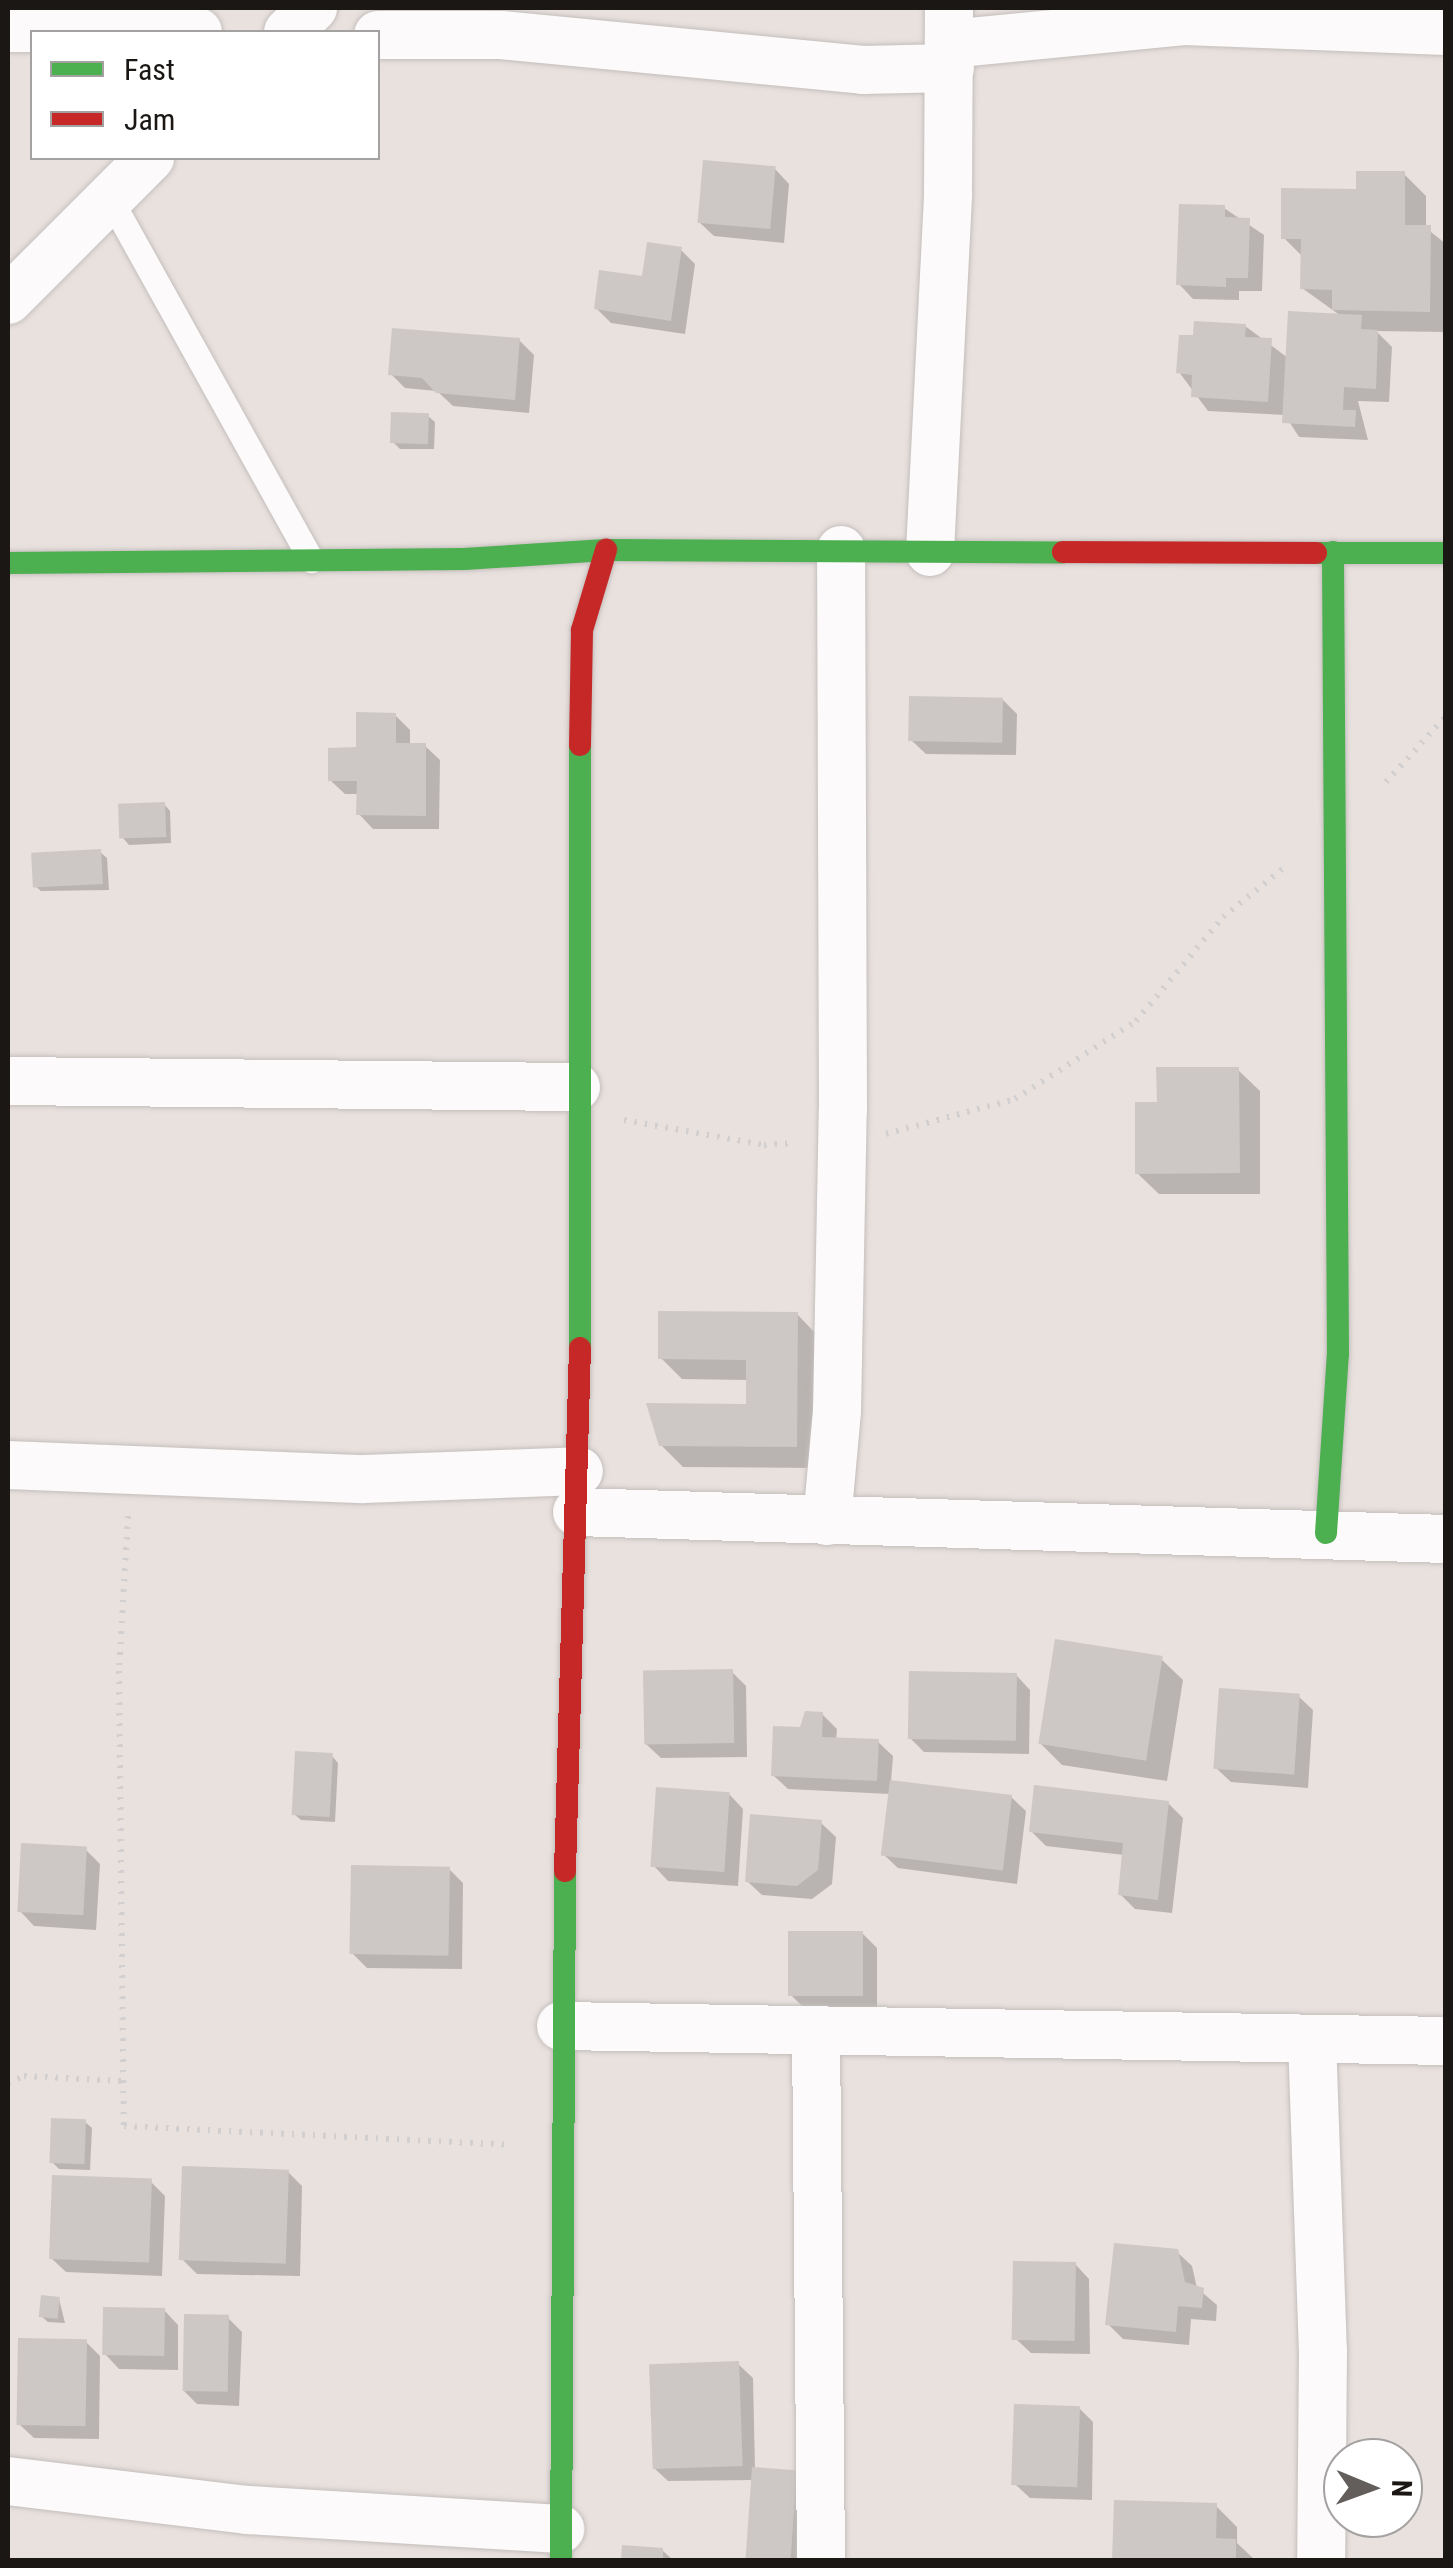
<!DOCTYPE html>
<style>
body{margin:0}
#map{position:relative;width:1453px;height:2568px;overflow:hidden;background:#e8e1de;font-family:"Roboto Condensed",sans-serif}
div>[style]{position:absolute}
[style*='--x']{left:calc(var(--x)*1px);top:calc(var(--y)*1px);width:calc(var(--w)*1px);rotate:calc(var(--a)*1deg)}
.shadow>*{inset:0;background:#0003}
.building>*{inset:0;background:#cdc8c5;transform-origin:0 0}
.path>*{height:6px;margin-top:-3px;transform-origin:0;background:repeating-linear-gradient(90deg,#d1cfcf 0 2.5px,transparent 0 10.5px)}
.roads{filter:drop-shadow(0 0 2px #c4bebc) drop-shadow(0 0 2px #c4bebc)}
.lane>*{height:25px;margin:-12.5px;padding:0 12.5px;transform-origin:12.5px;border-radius:12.5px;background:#fcfafa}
.street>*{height:48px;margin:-24px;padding:0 24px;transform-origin:24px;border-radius:24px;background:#fcfafa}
.fast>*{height:22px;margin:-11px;padding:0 11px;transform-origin:11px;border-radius:11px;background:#4caf50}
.jam>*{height:22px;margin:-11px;padding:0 11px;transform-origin:11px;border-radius:11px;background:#c62828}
span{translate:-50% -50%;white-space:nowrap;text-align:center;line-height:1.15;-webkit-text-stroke:9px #fff;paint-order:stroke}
.frame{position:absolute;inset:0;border:10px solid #1b1714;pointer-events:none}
.legend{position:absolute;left:30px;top:30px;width:350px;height:130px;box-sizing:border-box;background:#fff;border:2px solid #a4a2a1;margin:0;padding:12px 18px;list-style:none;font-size:30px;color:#1b1714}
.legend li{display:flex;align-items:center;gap:20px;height:50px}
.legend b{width:50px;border:2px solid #a4a2a1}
.north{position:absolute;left:1323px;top:2438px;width:100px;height:100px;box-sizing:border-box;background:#fff;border:2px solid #a4a2a1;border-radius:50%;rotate:91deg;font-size:28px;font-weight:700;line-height:40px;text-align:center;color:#1b1714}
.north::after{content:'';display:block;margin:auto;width:35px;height:45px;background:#635e5b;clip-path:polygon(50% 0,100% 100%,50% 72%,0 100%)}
</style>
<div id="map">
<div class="shadow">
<i style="clip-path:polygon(775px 169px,789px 184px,784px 243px,714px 236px,699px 222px)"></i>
<i style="clip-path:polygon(1404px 174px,1426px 196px,1426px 228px,1446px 244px,1446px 332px,1376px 331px,1392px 347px,1389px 402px,1358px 401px,1368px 440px,1299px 437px,1285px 415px,1208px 411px,1179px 372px,1245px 326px,1288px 358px,1341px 316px,1302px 288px,1303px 257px,1284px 238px,1358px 191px)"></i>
<i style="clip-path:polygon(1224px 208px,1264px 235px,1262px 291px,1239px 291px,1239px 300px,1193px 299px,1179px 284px)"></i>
<i style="clip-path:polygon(680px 249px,695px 264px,685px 334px,611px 323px,596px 308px)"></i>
<i style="clip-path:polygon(519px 340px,534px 355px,529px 413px,453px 406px,437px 391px,405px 388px,391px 374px)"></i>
<i style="clip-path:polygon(428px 416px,435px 422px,434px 449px,400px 449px,393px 442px)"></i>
<i style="clip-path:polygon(1002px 699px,1017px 714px,1016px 755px,926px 754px,911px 740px)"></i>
<i style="clip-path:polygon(395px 715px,410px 730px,410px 745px,425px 746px,440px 760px,439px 829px,373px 829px,359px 814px,359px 794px,345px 794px,330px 780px)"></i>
<i style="clip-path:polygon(164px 804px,170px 811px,171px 843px,129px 845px,123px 838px)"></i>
<i style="clip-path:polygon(100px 852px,107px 858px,109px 890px,41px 891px,34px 885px)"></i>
<i style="clip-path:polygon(1238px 1070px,1260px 1091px,1260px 1194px,1159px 1194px,1137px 1173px,1159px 1104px)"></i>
<i style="clip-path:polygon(797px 1314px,818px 1336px,817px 1468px,683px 1467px,661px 1445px,748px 1406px,748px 1380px,682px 1379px,661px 1358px)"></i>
<i style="clip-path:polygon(1161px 1659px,1183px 1680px,1167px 1781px,1062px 1765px,1041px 1744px)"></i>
<i style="clip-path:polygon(732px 1672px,746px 1686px,747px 1757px,661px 1758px,646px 1744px)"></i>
<i style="clip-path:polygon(1016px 1675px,1030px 1690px,1029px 1754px,924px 1752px,910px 1738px)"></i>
<i style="clip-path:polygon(1298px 1696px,1313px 1710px,1308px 1788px,1231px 1782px,1216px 1768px)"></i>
<i style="clip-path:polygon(822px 1714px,837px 1729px,836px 1740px,878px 1742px,893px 1756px,891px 1782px,1011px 1797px,1026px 1811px,1017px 1884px,898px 1868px,883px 1854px,890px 1794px,788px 1789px,773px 1775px,801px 1729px)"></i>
<i style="clip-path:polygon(332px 1756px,338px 1763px,335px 1822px,301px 1820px,294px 1814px)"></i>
<i style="clip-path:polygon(729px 1794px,743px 1809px,738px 1886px,668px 1881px,654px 1866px)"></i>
<i style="clip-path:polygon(1168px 1803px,1183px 1818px,1172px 1913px,1135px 1909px,1120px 1894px,1124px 1855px,1046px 1846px,1031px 1831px)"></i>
<i style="clip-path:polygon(821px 1823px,836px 1837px,832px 1884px,812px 1899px,762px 1895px,747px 1881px)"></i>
<i style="clip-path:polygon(86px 1850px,100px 1864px,96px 1930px,34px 1926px,20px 1911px)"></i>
<i style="clip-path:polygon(449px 1869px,463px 1883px,462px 1969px,367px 1968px,352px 1953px)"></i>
<i style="clip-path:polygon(862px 1933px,877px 1948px,877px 2010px,806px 2010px,791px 1995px)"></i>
<i style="clip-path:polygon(85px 2122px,92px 2128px,90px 2170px,59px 2169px,52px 2162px)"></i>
<i style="clip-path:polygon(288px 2172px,302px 2186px,300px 2276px,197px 2274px,182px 2259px)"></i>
<i style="clip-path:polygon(151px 2182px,165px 2196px,162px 2276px,66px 2272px,51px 2258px)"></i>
<i style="clip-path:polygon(1177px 2252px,1192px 2266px,1197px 2288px,1217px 2305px,1216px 2321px,1191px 2319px,1189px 2345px,1123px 2339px,1108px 2324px)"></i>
<i style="clip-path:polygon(1075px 2264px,1089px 2279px,1090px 2354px,1031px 2353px,1016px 2339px)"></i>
<i style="clip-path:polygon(59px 2299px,65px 2323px,48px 2322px,41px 2316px)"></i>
<i style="clip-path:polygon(164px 2310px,178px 2325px,178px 2370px,119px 2369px,105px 2354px)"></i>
<i style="clip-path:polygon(228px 2318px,242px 2332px,239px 2406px,197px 2404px,183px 2390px)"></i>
<i style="clip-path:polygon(86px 2342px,100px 2356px,99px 2439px,34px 2438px,19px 2424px)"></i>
<i style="clip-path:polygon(738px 2364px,753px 2378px,755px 2470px,796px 2472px,807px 2560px,750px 2560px,754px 2480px,668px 2481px,653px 2467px)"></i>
<i style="clip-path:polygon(1079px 2408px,1093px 2422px,1092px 2500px,1030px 2498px,1015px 2484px)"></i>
<i style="clip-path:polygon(1117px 2503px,1216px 2506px,1237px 2527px,1237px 2543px,1255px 2560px,1115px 2560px)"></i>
<i style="clip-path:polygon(624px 2547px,662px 2550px,673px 2560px,623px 2560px)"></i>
</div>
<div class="building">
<i style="left:703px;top:160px;width:73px;height:63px;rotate:5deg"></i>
<i style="clip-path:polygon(1356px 171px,1405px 171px,1405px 225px,1431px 225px,1430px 312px,1332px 310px,1332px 290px,1300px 289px,1301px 239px,1281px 239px,1281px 188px,1356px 189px)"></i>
<i style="clip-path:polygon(1179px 204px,1225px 205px,1225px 217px,1250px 218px,1248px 278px,1226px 278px,1226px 287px,1176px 285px)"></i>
<i style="clip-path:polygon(647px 242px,682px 247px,671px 321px,594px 309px,599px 270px,642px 276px)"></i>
<i style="clip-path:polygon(1288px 311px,1362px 315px,1361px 329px,1378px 330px,1376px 389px,1344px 387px,1343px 410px,1356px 410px,1355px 427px,1282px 423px)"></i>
<i style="clip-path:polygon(1194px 321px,1246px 324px,1245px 337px,1272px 338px,1268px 402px,1191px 397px,1192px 375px,1176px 373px,1179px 335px,1193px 335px)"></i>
<i style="clip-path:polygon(392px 328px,520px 338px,515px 400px,436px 393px,422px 378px,388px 375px)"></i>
<i style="left:391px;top:412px;width:38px;height:31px;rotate:2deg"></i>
<i style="left:909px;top:696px;width:94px;height:45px;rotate:1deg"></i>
<i style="clip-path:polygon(356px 712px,396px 713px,396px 743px,426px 743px,426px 816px,356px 815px,357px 781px,328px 781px,328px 748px,356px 747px)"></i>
<i style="left:165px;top:802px;width:35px;height:47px;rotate:88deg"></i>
<i style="left:101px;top:849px;width:35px;height:70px;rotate:87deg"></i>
<i style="clip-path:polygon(1156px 1067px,1239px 1067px,1240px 1173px,1135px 1174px,1135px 1102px,1157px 1102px)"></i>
<i style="clip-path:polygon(658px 1311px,798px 1312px,797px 1447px,659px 1446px,646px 1403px,746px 1404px,746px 1360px,658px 1359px)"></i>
<i style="left:1055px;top:1639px;width:109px;height:106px;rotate:9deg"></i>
<i style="left:733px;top:1669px;width:74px;height:90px;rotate:89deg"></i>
<i style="left:909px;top:1671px;width:108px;height:68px;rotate:1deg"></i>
<i style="left:1219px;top:1688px;width:81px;height:81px;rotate:4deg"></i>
<i style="clip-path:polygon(805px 1711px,823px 1712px,822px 1737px,879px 1739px,877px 1781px,771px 1776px,773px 1726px,800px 1727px)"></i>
<i style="left:295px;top:1751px;width:38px;height:64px;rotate:3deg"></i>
<i style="left:890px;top:1780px;width:123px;height:76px;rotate:7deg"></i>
<i style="clip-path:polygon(1034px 1785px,1169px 1801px,1158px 1900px,1118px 1895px,1123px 1843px,1029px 1832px)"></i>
<i style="left:656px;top:1787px;width:74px;height:80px;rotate:4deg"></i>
<i style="clip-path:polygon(750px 1814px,822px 1820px,818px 1870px,797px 1886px,745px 1882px)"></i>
<i style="left:21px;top:1843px;width:66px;height:69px;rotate:3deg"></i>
<i style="left:351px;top:1865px;width:99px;height:89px;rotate:1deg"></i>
<i style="left:788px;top:1931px;width:75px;height:65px"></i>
<i style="left:51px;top:2118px;width:35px;height:45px;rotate:2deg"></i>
<i style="left:182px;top:2166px;width:107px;height:94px;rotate:2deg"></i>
<i style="left:52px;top:2175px;width:100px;height:84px;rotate:2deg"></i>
<i style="clip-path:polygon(1114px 2243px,1178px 2249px,1185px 2282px,1204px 2288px,1202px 2308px,1178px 2306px,1176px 2332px,1105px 2325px)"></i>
<i style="left:1013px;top:2261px;width:63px;height:79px;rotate:1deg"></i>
<i style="left:41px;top:2295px;width:19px;height:22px;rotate:6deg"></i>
<i style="left:103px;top:2307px;width:62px;height:48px;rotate:1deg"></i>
<i style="left:184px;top:2314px;width:45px;height:77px;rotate:1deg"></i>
<i style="left:18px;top:2338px;width:69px;height:87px;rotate:1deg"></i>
<i style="left:739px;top:2361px;width:105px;height:90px;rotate:88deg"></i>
<i style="left:1014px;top:2404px;width:66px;height:81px;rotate:2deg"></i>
<i style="left:752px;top:2467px;width:45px;height:93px;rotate:4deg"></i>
<i style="clip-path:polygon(1114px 2500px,1217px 2503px,1216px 2538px,1236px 2539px,1236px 2560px,1112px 2560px)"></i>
<i style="clip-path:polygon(622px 2545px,663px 2548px,663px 2560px,621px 2560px)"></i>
</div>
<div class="path">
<i style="--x:1386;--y:782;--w:89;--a:-47.7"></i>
<i style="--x:624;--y:1120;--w:142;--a:10.1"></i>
<i style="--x:764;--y:1145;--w:30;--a:-4"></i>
<i style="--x:886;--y:1134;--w:134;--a:-15.2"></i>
<i style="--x:1015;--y:1099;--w:144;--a:-32.8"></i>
<i style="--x:1136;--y:1021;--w:136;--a:-50.1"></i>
<i style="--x:1223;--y:917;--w:80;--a:-38.9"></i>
<i style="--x:128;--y:1516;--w:155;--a:93.3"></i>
<i style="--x:119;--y:1671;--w:455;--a:89.4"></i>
<i style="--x:124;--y:2126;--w:386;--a:2.8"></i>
<i style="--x:8;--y:2083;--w:17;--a:-24"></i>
<i style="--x:24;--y:2076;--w:98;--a:2.9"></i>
</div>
<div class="roads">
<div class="lane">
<i style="--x:108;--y:195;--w:418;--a:60.9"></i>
</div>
<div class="street">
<i style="--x:8;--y:28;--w:190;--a:1.2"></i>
<i style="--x:288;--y:32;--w:35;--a:-44"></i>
<i style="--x:378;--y:35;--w:123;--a:0"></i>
<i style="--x:501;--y:35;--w:364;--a:5.5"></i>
<i style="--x:863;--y:70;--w:87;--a:-1.3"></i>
<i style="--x:950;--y:44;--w:235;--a:-5.6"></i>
<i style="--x:1184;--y:21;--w:262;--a:2.2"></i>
<i style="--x:8;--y:300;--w:201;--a:-45"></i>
<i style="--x:930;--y:552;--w:359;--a:-87.1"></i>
<i style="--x:948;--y:193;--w:185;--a:-89.7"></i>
<i style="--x:8;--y:1081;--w:568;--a:0.61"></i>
<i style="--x:8;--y:1465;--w:356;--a:2.3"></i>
<i style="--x:364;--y:1479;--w:215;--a:-2.1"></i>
<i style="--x:577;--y:1512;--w:869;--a:1.78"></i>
<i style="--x:827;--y:1521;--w:110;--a:-84.8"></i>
<i style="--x:837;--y:1411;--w:302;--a:-88.9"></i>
<i style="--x:843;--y:1109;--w:559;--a:-90.2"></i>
<i style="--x:561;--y:2026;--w:885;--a:0.97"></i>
<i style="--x:816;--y:2031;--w:529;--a:89.46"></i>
<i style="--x:1312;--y:2039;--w:311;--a:88"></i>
<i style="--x:1323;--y:2350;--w:210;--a:90.5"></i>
<i style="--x:8;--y:2481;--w:242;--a:6.9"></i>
<i style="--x:248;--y:2510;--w:313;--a:3.5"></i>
</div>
<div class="fast">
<i style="--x:1316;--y:553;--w:130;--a:0"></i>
<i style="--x:8;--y:563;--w:456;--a:-0.5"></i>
<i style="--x:464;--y:559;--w:142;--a:-3.6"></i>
<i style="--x:606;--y:550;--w:457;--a:0.3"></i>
<i style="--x:580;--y:1348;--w:603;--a:-90"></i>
<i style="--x:1326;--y:1533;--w:179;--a:-86.2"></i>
<i style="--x:1338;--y:1354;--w:802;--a:-90.36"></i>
<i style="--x:561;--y:2560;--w:689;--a:-89.67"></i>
</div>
<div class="jam">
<i style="--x:1063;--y:552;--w:253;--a:0.2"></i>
<i style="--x:580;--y:745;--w:115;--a:-89"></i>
<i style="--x:582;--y:630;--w:84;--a:-73.3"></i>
<i style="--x:565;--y:1871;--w:523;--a:-88.36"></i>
</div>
</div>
<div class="frame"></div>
<ul class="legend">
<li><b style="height:12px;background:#4caf50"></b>Fast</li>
<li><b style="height:12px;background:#c62828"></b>Jam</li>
</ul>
<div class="north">N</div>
</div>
